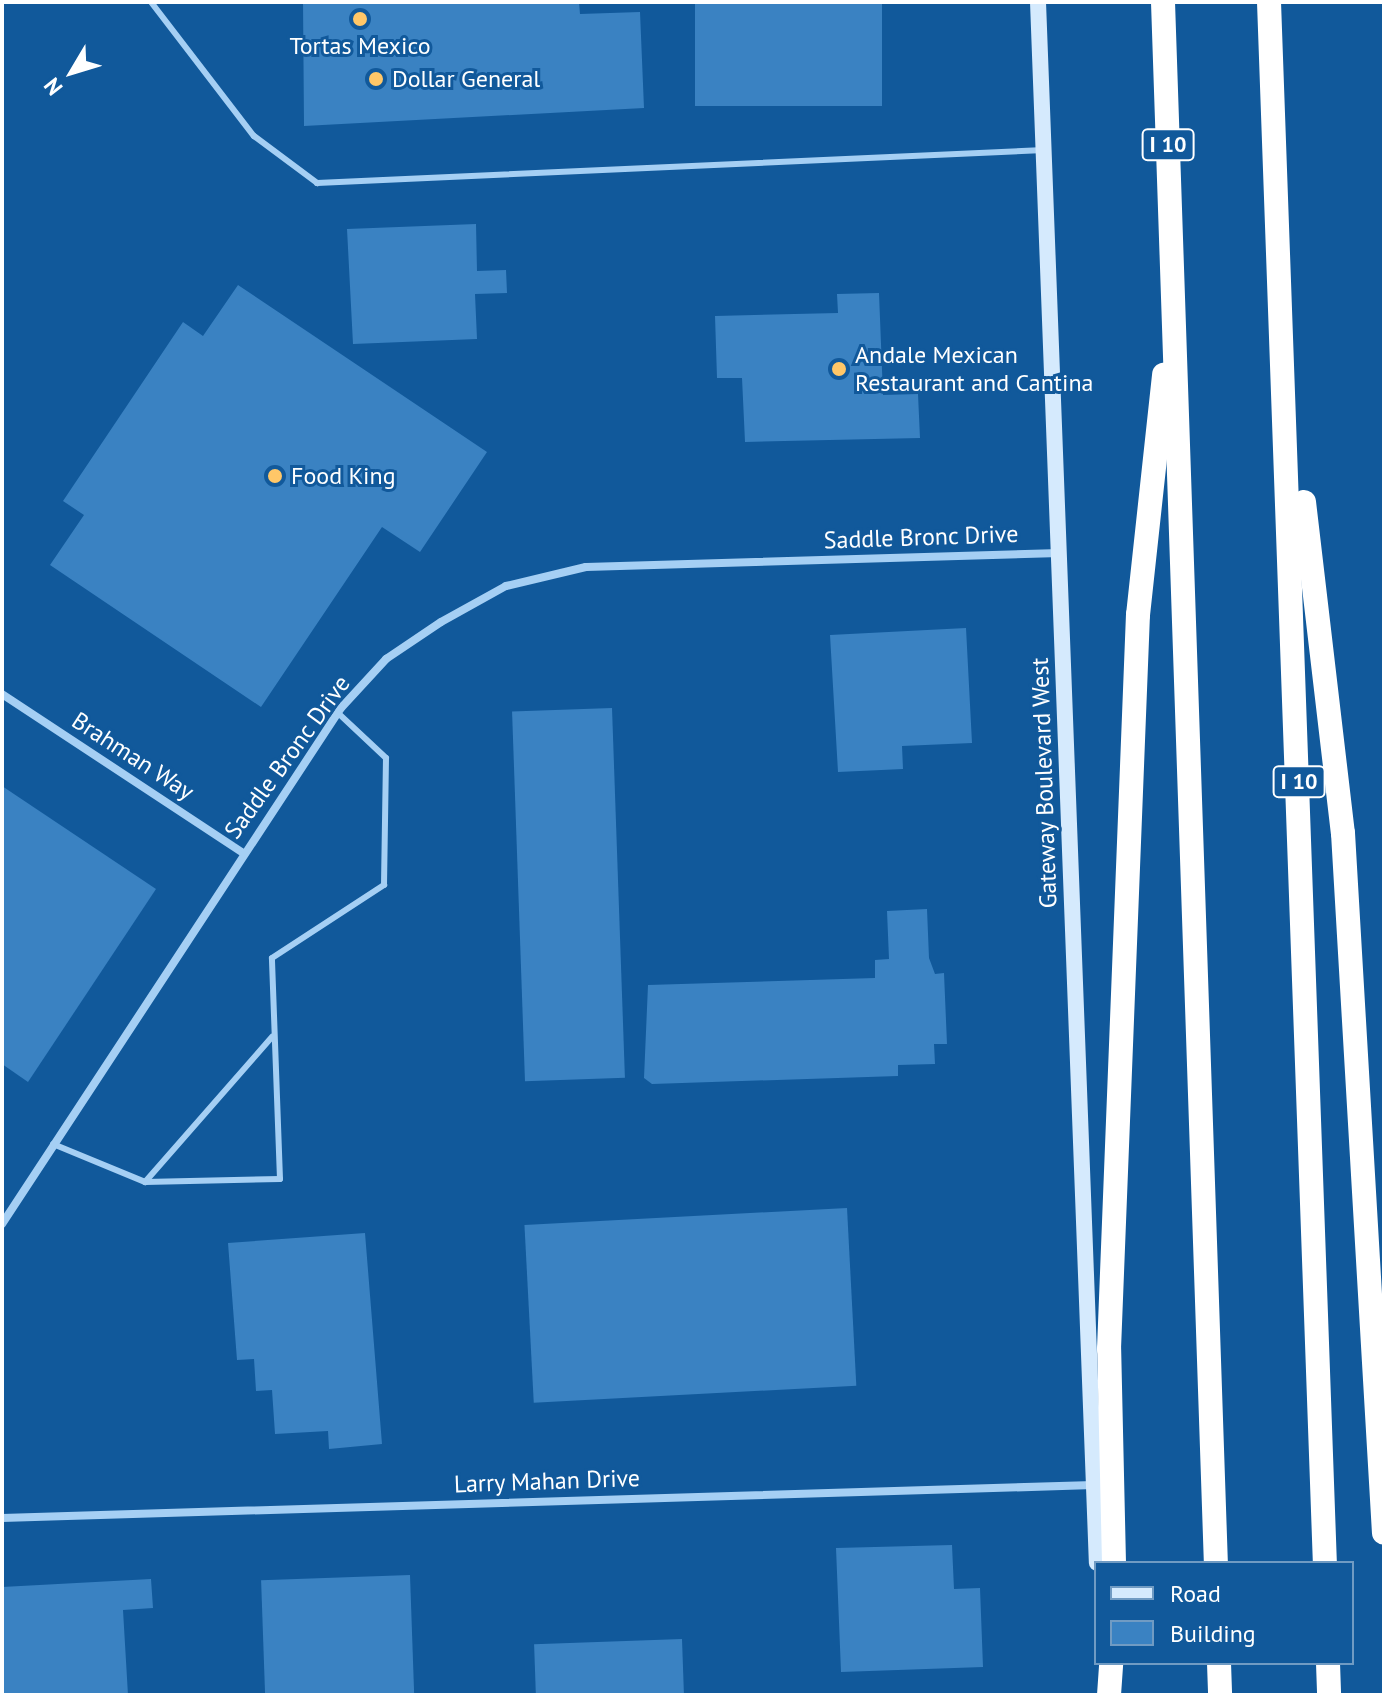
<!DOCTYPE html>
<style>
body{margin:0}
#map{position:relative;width:1386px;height:1697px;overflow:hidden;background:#11599b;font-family:"PT Sans",sans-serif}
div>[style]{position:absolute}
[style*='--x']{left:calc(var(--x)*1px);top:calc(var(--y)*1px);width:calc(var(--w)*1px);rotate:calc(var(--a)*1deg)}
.building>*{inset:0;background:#3a82c2;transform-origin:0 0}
.lane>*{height:6px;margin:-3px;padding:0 3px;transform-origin:3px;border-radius:3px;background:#a5cff4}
.street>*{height:8px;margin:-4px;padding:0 4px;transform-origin:4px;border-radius:4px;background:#a5cff4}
.secondary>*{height:16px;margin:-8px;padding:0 8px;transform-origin:8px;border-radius:8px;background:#d5eafd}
.highway>*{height:24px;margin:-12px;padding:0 12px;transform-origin:12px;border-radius:12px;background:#fff}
.dots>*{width:22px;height:22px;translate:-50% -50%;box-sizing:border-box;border:4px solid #11599b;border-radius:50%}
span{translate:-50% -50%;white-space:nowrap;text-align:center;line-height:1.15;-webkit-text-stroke:6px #11599b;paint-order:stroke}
.shield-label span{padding:2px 6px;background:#11599b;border:2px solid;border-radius:6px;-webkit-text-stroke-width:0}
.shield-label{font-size:22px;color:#fff;font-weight:700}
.poi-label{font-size:24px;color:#fff}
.left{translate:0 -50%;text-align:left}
.street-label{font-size:24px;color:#fff}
.frame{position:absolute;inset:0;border:4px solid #fff;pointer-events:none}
.legend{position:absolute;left:1094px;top:1561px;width:260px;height:104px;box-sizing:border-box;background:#11599b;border:2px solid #709bc3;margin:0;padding:10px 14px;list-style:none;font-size:24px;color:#fff}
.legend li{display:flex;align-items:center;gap:16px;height:40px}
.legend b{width:40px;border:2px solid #709bc3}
.north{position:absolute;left:32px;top:32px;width:80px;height:80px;-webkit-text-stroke:6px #11599b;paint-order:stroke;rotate:232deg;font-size:22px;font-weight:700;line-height:32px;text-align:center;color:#fff}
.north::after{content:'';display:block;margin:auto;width:28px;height:36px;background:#fff;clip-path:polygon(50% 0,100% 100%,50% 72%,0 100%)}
</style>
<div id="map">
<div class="building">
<i style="clip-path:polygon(303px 2px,579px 2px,580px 14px,640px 12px,644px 108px,304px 126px)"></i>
<i style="left:695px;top:2px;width:187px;height:104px"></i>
<i style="clip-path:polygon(476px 224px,477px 271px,506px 270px,507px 293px,475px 294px,477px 339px,353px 344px,347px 229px)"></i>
<i style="clip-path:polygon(238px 285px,487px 452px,420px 552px,382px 527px,261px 707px,50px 565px,84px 515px,63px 501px,183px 322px,203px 336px)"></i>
<i style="clip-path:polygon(879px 293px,883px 395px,918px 394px,920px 438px,745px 442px,742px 378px,717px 378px,715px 316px,838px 313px,837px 294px)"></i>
<i style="clip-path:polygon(966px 628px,972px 743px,902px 746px,903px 769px,838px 772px,830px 635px)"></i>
<i style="left:612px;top:708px;width:370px;height:100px;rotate:88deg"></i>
<i style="clip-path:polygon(2px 786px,156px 889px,28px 1082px,2px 1064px)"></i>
<i style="clip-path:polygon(927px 909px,929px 958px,935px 974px,944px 973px,947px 1044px,934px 1044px,935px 1064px,898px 1065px,898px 1076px,652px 1084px,644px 1078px,648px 985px,875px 978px,875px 960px,889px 959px,887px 911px)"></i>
<i style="left:847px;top:1208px;width:178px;height:323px;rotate:87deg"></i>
<i style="clip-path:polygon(365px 1233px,382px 1444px,329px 1449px,328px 1431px,275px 1434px,272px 1390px,256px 1391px,254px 1359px,237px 1360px,228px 1243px)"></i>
<i style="clip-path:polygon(952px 1545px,954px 1589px,980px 1588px,983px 1667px,841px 1672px,836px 1548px)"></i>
<i style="left:410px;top:1575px;width:120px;height:149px;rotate:88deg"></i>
<i style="clip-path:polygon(151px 1579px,153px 1608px,123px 1610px,128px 1695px,2px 1695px,2px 1587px)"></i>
<i style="left:682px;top:1639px;width:56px;height:148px;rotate:88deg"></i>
</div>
<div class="lane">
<i style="--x:151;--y:2;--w:169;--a:52.5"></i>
<i style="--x:254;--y:136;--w:79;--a:36.7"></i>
<i style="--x:317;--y:183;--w:728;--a:-2.6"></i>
<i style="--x:53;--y:1144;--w:100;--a:22.4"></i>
<i style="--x:145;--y:1182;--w:135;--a:-1.3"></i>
<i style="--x:280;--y:1179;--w:221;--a:-92.1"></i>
<i style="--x:272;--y:958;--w:134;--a:-33.1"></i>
<i style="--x:384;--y:885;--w:127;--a:-89.1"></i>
<i style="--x:386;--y:758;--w:66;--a:-136.8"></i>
<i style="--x:145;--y:1182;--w:193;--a:-48.8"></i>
</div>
<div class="street">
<i style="--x:2;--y:694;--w:287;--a:33.4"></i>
<i style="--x:2;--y:1224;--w:617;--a:-56.7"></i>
<i style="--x:341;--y:708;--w:67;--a:-47.4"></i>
<i style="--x:386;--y:659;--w:66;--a:-33.9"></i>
<i style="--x:441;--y:622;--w:74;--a:-29"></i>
<i style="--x:506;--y:586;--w:82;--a:-13.4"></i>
<i style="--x:586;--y:567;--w:474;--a:-1.7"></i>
<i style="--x:2;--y:1518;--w:1092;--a:-1.73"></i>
</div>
<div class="secondary">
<i style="--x:1038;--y:2;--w:1562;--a:87.84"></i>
</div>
<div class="highway">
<i style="--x:1163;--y:2;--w:1562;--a:88.06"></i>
<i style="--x:1269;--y:2;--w:1562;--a:87.95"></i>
<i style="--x:1304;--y:502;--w:333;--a:83.3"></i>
<i style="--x:1343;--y:833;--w:701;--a:86.65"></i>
<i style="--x:1114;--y:1563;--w:214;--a:-91.3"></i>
<i style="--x:1109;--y:1349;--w:735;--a:-87.74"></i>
<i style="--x:1138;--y:615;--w:242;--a:-83.8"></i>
<i style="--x:1219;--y:1663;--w:32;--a:88"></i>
<i style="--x:1328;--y:1663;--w:32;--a:88"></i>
<i style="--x:1109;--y:1695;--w:32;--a:-86"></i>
</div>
<div class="dots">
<i style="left:360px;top:19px;background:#ffc768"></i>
<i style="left:376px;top:79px;background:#ffc768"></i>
<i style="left:839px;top:369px;background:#ffc768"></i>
<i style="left:275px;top:476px;background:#ffc768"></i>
</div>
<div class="shield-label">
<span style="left:1168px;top:145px">I 10</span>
<span style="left:1299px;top:782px">I 10</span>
</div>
<div class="poi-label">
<span style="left:360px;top:46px">Tortas Mexico</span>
<span class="left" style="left:392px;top:79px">Dollar General</span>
<span class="left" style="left:855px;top:369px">Andale Mexican<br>Restaurant and Cantina</span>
<span class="left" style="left:291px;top:476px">Food King</span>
</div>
<div class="street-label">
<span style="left:921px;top:537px;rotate:-2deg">Saddle Bronc Drive</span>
<span style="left:133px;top:756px;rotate:33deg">Brahman Way</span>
<span style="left:287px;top:757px;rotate:-54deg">Saddle Bronc Drive</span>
<span style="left:1044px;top:783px;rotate:-92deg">Gateway Boulevard West</span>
<span style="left:547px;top:1481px;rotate:-2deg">Larry Mahan Drive</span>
</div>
<div class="frame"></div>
<ul class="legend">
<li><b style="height:10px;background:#d5eafd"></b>Road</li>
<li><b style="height:22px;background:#3a82c2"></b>Building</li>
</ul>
<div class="north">N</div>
</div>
